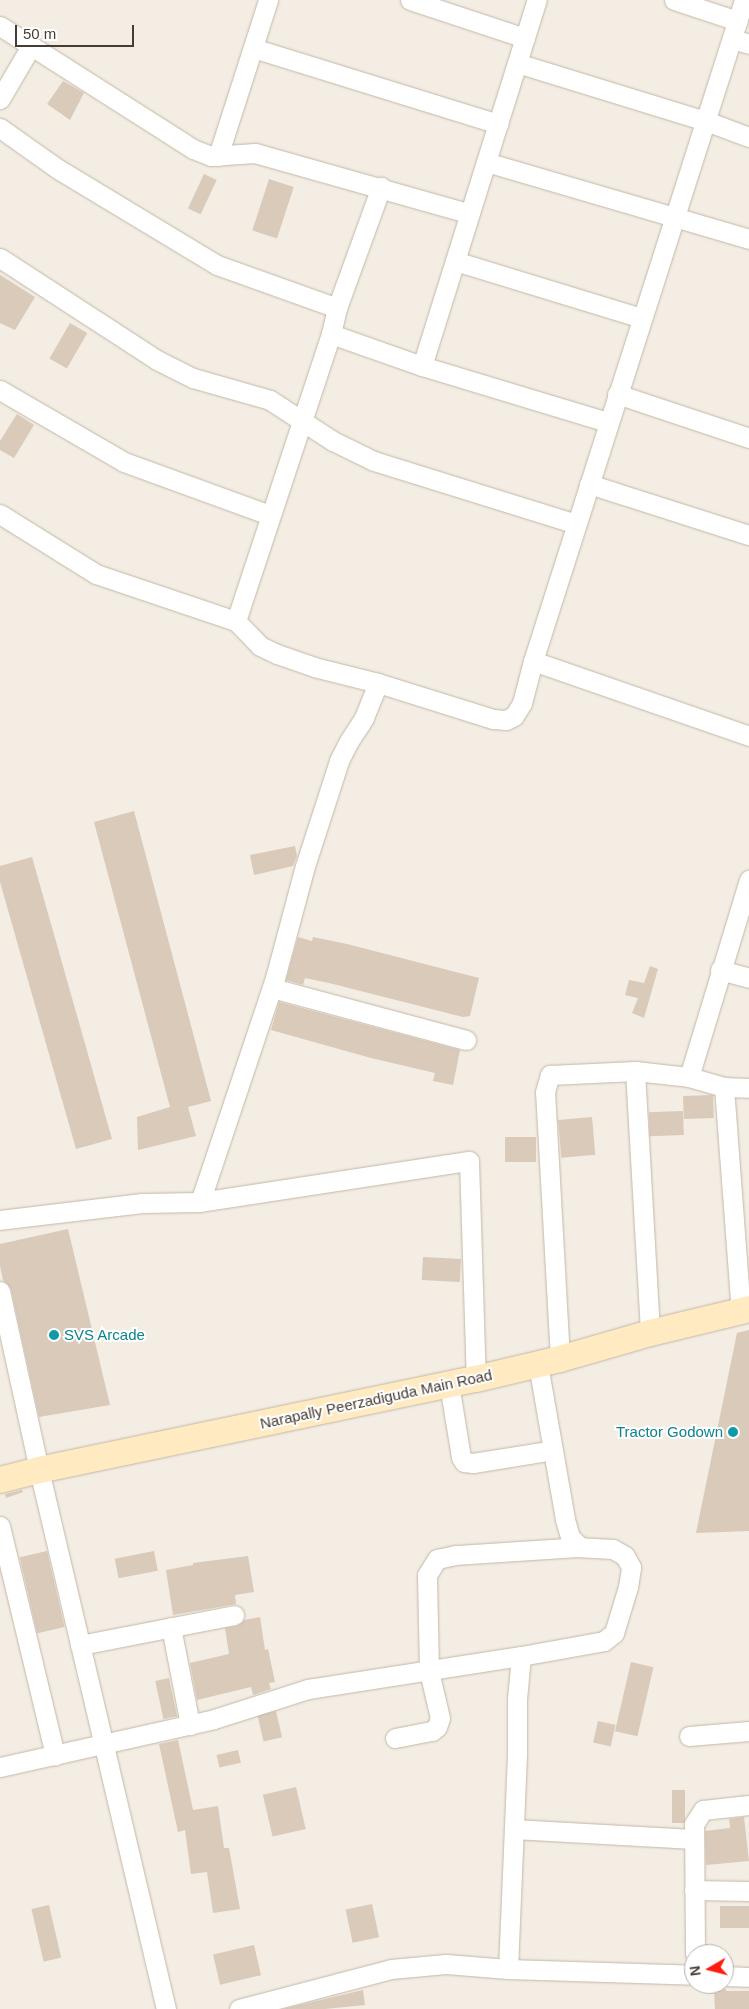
<!DOCTYPE html>
<style>
body{margin:0}
#map{position:relative;width:749px;height:2009px;overflow:hidden;background:#f3ede3;font-family:Arial,sans-serif}
div>[style]{position:absolute}
[style*='--x']{left:calc(var(--x)*1px);top:calc(var(--y)*1px);width:calc(var(--w)*1px);rotate:calc(var(--a)*1deg)}
.building>*{inset:0;background:#d9caba;transform-origin:0 0}
.roads{filter:drop-shadow(0 0 1px #c3b7a7) drop-shadow(0 0 1px #c3b7a7)}
.street>*{height:19px;margin:-9.5px;padding:0 9.5px;transform-origin:9.5px;border-radius:9.5px;background:#fff}
.secondary>*{height:26px;margin:-13px;padding:0 13px;transform-origin:13px;border-radius:13px;background:#ffeac1}
.dots>*{width:14px;height:14px;translate:-50% -50%;box-sizing:border-box;border:2px solid #fff;border-radius:50%}
span{translate:-50% -50%;white-space:nowrap;text-align:center;line-height:1.15;-webkit-text-stroke:4px #fff;paint-order:stroke}
.culture-label{font-size:15px;color:#0d838f}
.left{translate:0 -50%;text-align:left}
.right{translate:-100% -50%;text-align:right}
.street-label{font-size:15px;color:#463c32}
.north{position:absolute;left:684px;top:1944px;width:50px;height:50px;box-sizing:border-box;background:#fff;border:1px solid #b5b1ad;border-radius:50%;rotate:262deg;font-size:14px;font-weight:700;line-height:20px;text-align:center;color:#463c32}
.north::after{content:'';display:block;margin:auto;width:18px;height:22px;background:#ff1b0e;clip-path:polygon(50% 0,100% 100%,50% 72%,0 100%)}
.scale{position:absolute;left:15px;top:25px;width:119px;height:22px;box-sizing:border-box;border:2px solid #463c32;border-top:0;padding-left:6px;font-size:15px;line-height:18px;white-space:nowrap;color:#463c32;-webkit-text-stroke:4px #fff;paint-order:stroke}
</style>
<div id="map">
<div class="building">
<i style="clip-path:polygon(63px 81px,84px 93px,70px 120px,47px 104px)"></i>
<i style="left:204px;top:174px;width:14px;height:38px;rotate:25deg"></i>
<i style="left:269px;top:179px;width:26px;height:54px;rotate:18deg"></i>
<i style="clip-path:polygon(0 275px,35px 297px,15px 330px,0 323px)"></i>
<i style="left:70px;top:323px;width:20px;height:41px;rotate:30deg"></i>
<i style="clip-path:polygon(17px 414px,34px 425px,14px 458px,0 450px,0 441px)"></i>
<i style="clip-path:polygon(134px 811px,211px 1101px,188px 1107px,196px 1136px,138px 1150px,137px 1117px,170px 1107px,94px 822px)"></i>
<i style="clip-path:polygon(295px 846px,297px 856px,293px 866px,254px 875px,250px 855px)"></i>
<i style="clip-path:polygon(32px 857px,112px 1139px,76px 1149px,0 882px,0 866px)"></i>
<i style="clip-path:polygon(298px 937px,312px 941px,313px 937px,347px 944px,479px 978px,470px 1016px,463px 1017px,329px 983px,305px 978px,303px 985px,286px 980px)"></i>
<i style="clip-path:polygon(650px 966px,658px 969px,644px 1018px,632px 1013px,638px 998px,625px 995px,629px 980px,644px 983px)"></i>
<i style="clip-path:polygon(279px 1002px,460px 1050px,453px 1085px,433px 1081px,435px 1073px,371px 1058px,271px 1030px)"></i>
<i style="left:713px;top:1095px;width:23px;height:30px;rotate:88deg"></i>
<i style="left:683px;top:1111px;width:24px;height:34px;rotate:88deg"></i>
<i style="left:592px;top:1117px;width:38px;height:34px;rotate:85deg"></i>
<i style="left:505px;top:1137px;width:31px;height:25px"></i>
<i style="clip-path:polygon(68px 1229px,110px 1405px,39px 1417px,11px 1289px,3px 1280px,0 1266px,0 1244px)"></i>
<i style="left:423px;top:1257px;width:38px;height:23px;rotate:3deg"></i>
<i style="clip-path:polygon(749px 1330px,749px 1531px,696px 1533px,737px 1333px)"></i>
<i style="clip-path:polygon(22px 1490px,23px 1492px,6px 1498px,5px 1494px)"></i>
<i style="left:47px;top:1551px;width:78px;height:28px;rotate:77deg"></i>
<i style="left:154px;top:1551px;width:20px;height:40px;rotate:79deg"></i>
<i style="clip-path:polygon(248px 1556px,254px 1592px,235px 1595px,236px 1604px,173px 1615px,166px 1570px,193px 1565px,193px 1563px)"></i>
<i style="clip-path:polygon(260px 1617px,265px 1650px,268px 1649px,275px 1682px,269px 1683px,271px 1689px,253px 1695px,251px 1687px,197px 1700px,190px 1663px,229px 1654px,225px 1628px,237px 1626px,244px 1620px)"></i>
<i style="left:631px;top:1662px;width:23px;height:71px;rotate:13deg"></i>
<i style="left:169px;top:1678px;width:39px;height:14px;rotate:78deg"></i>
<i style="left:276px;top:1711px;width:27px;height:19px;rotate:77deg"></i>
<i style="left:598px;top:1721px;width:18px;height:22px;rotate:13deg"></i>
<i style="clip-path:polygon(178px 1740px,193px 1810px,218px 1806px,224px 1848px,229px 1848px,240px 1909px,213px 1913px,207px 1872px,191px 1874px,185px 1830px,178px 1832px,159px 1744px)"></i>
<i style="left:238px;top:1750px;width:13px;height:22px;rotate:77deg"></i>
<i style="left:296px;top:1787px;width:43px;height:34px;rotate:77deg"></i>
<i style="left:672px;top:1790px;width:13px;height:33px"></i>
<i style="clip-path:polygon(744px 1817px,749px 1861px,706px 1865px,705px 1831px,730px 1828px,729px 1819px)"></i>
<i style="left:372px;top:1904px;width:34px;height:27px;rotate:78deg"></i>
<i style="left:49px;top:1905px;width:54px;height:18px;rotate:77deg"></i>
<i style="left:749px;top:1906px;width:22px;height:29px;rotate:90deg"></i>
<i style="left:254px;top:1945px;width:31px;height:42px;rotate:77deg"></i>
<i style="clip-path:polygon(726px 1989px,726px 1991px,749px 1991px,749px 2009px,715px 2009px,714px 1990px)"></i>
<i style="clip-path:polygon(363px 1990px,365px 2005px,325px 2009px,283px 2009px)"></i>
</div>
<div class="roads">
<div class="street">
<i style="--x:410;--y:0;--w:121;--a:18.3"></i>
<i style="--x:674;--y:0;--w:67;--a:18.2"></i>
<i style="--x:744;--y:0;--w:694;--a:107.7"></i>
<i style="--x:533;--y:661;--w:229;--a:19.1"></i>
<i style="--x:0;--y:26;--w:229;--a:32.5"></i>
<i style="--x:193;--y:149;--w:19;--a:21"></i>
<i style="--x:211;--y:156;--w:44;--a:-3.9"></i>
<i style="--x:255;--y:153;--w:223;--a:15.8"></i>
<i style="--x:732;--y:39;--w:18;--a:16"></i>
<i style="--x:253;--y:48;--w:257;--a:17.2"></i>
<i style="--x:517;--y:63;--w:198;--a:17.1"></i>
<i style="--x:706;--y:121;--w:46;--a:20.4"></i>
<i style="--x:0;--y:99;--w:61;--a:-59.7"></i>
<i style="--x:0;--y:128;--w:71;--a:35.3"></i>
<i style="--x:58;--y:169;--w:186;--a:31.1"></i>
<i style="--x:217;--y:265;--w:127;--a:19.7"></i>
<i style="--x:218;--y:156;--w:164;--a:-72.2"></i>
<i style="--x:486;--y:162;--w:274;--a:16.3"></i>
<i style="--x:0;--y:258;--w:187;--a:33"></i>
<i style="--x:157;--y:360;--w:40;--a:26.6"></i>
<i style="--x:193;--y:378;--w:80;--a:15.9"></i>
<i style="--x:270;--y:400;--w:75;--a:33.1"></i>
<i style="--x:333;--y:441;--w:46;--a:26"></i>
<i style="--x:374;--y:461;--w:212;--a:17.3"></i>
<i style="--x:455;--y:261;--w:195;--a:17"></i>
<i style="--x:331;--y:334;--w:96;--a:19.4"></i>
<i style="--x:422;--y:366;--w:194;--a:16.8"></i>
<i style="--x:422;--y:366;--w:384;--a:-72.6"></i>
<i style="--x:0;--y:390;--w:143;--a:30.1"></i>
<i style="--x:124;--y:462;--w:155;--a:20"></i>
<i style="--x:617;--y:394;--w:139;--a:18.4"></i>
<i style="--x:589;--y:484;--w:168;--a:17.7"></i>
<i style="--x:0;--y:514;--w:113;--a:32"></i>
<i style="--x:96;--y:574;--w:148;--a:18.6"></i>
<i style="--x:236;--y:621;--w:35;--a:46"></i>
<i style="--x:260;--y:646;--w:19;--a:25"></i>
<i style="--x:277;--y:654;--w:39;--a:19"></i>
<i style="--x:314;--y:667;--w:66;--a:14"></i>
<i style="--x:378;--y:683;--w:38;--a:112"></i>
<i style="--x:364;--y:718;--w:27;--a:123"></i>
<i style="--x:349;--y:741;--w:22;--a:117"></i>
<i style="--x:339;--y:761;--w:110;--a:107.9"></i>
<i style="--x:305;--y:866;--w:116;--a:105"></i>
<i style="--x:275;--y:978;--w:236;--a:108.5"></i>
<i style="--x:200;--y:1202;--w:58;--a:179"></i>
<i style="--x:142;--y:1203;--w:143;--a:173.2"></i>
<i style="--x:236;--y:621;--w:302;--a:-71.7"></i>
<i style="--x:331;--y:334;--w:27;--a:-77"></i>
<i style="--x:337;--y:308;--w:129;--a:-70"></i>
<i style="--x:378;--y:683;--w:121;--a:17.4"></i>
<i style="--x:493;--y:719;--w:13;--a:4"></i>
<i style="--x:506;--y:720;--w:9;--a:-27"></i>
<i style="--x:514;--y:716;--w:15;--a:-58"></i>
<i style="--x:522;--y:703;--w:43;--a:-75.3"></i>
<i style="--x:720;--y:970;--w:30;--a:15"></i>
<i style="--x:272;--y:988;--w:201;--a:15"></i>
<i style="--x:635;--y:1071;--w:262;--a:86.7"></i>
<i style="--x:689;--y:1077;--w:206;--a:-73.1"></i>
<i style="--x:724;--y:1087;--w:225;--a:85.7"></i>
<i style="--x:200;--y:1202;--w:272;--a:-8.7"></i>
<i style="--x:469;--y:1161;--w:218;--a:88.2"></i>
<i style="--x:0;--y:1291;--w:183;--a:77.7"></i>
<i style="--x:39;--y:1470;--w:554;--a:76.74"></i>
<i style="--x:560;--y:1359;--w:267;--a:-93.2"></i>
<i style="--x:545;--y:1092;--w:18;--a:-74"></i>
<i style="--x:550;--y:1075;--w:85;--a:-2.7"></i>
<i style="--x:635;--y:1071;--w:54;--a:6.3"></i>
<i style="--x:689;--y:1077;--w:36;--a:16"></i>
<i style="--x:724;--y:1087;--w:25;--a:2"></i>
<i style="--x:449;--y:1384;--w:74;--a:80.7"></i>
<i style="--x:461;--y:1457;--w:6;--a:59"></i>
<i style="--x:464;--y:1462;--w:9;--a:6"></i>
<i style="--x:473;--y:1463;--w:81;--a:-9.2"></i>
<i style="--x:0;--y:1526;--w:236;--a:76.5"></i>
<i style="--x:171;--y:1627;--w:100;--a:79"></i>
<i style="--x:80;--y:1645;--w:157;--a:-11"></i>
<i style="--x:689;--y:1736;--w:60;--a:-4.8"></i>
<i style="--x:395;--y:1738;--w:38;--a:-11"></i>
<i style="--x:432;--y:1731;--w:6;--a:-39"></i>
<i style="--x:437;--y:1727;--w:9;--a:-72"></i>
<i style="--x:440;--y:1718;--w:48;--a:-103.2"></i>
<i style="--x:429;--y:1671;--w:96;--a:-91.2"></i>
<i style="--x:427;--y:1575;--w:19;--a:-58"></i>
<i style="--x:437;--y:1559;--w:19;--a:-12"></i>
<i style="--x:456;--y:1555;--w:124;--a:-3.7"></i>
<i style="--x:0;--y:1767;--w:219;--a:-12.6"></i>
<i style="--x:214;--y:1719;--w:99;--a:-17.7"></i>
<i style="--x:308;--y:1689;--w:216;--a:-8.8"></i>
<i style="--x:514;--y:1829;--w:179;--a:3.2"></i>
<i style="--x:694;--y:1890;--w:55;--a:1"></i>
<i style="--x:695;--y:1954;--w:130;--a:-90.4"></i>
<i style="--x:694;--y:1824;--w:17;--a:-57"></i>
<i style="--x:703;--y:1810;--w:46;--a:-6.2"></i>
<i style="--x:508;--y:1969;--w:215;--a:-87.6"></i>
<i style="--x:517;--y:1754;--w:55;--a:-90"></i>
<i style="--x:517;--y:1699;--w:43;--a:-84.7"></i>
<i style="--x:521;--y:1656;--w:84;--a:-10.2"></i>
<i style="--x:604;--y:1641;--w:13;--a:-39"></i>
<i style="--x:614;--y:1633;--w:48;--a:-73.1"></i>
<i style="--x:628;--y:1587;--w:20;--a:-81"></i>
<i style="--x:631;--y:1567;--w:13;--a:-119"></i>
<i style="--x:625;--y:1556;--w:14;--a:-150"></i>
<i style="--x:613;--y:1549;--w:33;--a:-177"></i>
<i style="--x:580;--y:1547;--w:14;--a:-135"></i>
<i style="--x:570;--y:1537;--w:19;--a:-106"></i>
<i style="--x:565;--y:1519;--w:156;--a:-99.9"></i>
<i style="--x:724;--y:1976;--w:25;--a:2"></i>
<i style="--x:239;--y:2009;--w:157;--a:-14.7"></i>
<i style="--x:391;--y:1969;--w:55;--a:-5.2"></i>
<i style="--x:446;--y:1964;--w:62;--a:4.6"></i>
<i style="--x:508;--y:1969;--w:186;--a:1.8"></i>
</div>
<div class="secondary">
<i style="--x:0;--y:1480;--w:40;--a:-14.4"></i>
<i style="--x:39;--y:1470;--w:446;--a:-11.8"></i>
<i style="--x:476;--y:1379;--w:86;--a:-13.4"></i>
<i style="--x:560;--y:1359;--w:94;--a:-16.1"></i>
<i style="--x:650;--y:1333;--w:102;--a:-13.6"></i>
</div>
</div>
<div class="dots">
<i style="left:54px;top:1335px;background:#0f9aa8"></i>
<i style="left:733px;top:1432px;background:#0f9aa8"></i>
</div>
<div class="culture-label">
<span class="left" style="left:64px;top:1335px">SVS Arcade</span>
<span class="right" style="left:723px;top:1432px">Tractor Godown</span>
</div>
<div class="street-label">
<span style="left:376px;top:1399px;rotate:-12deg">Narapally Peerzadiguda Main Road</span>
</div>
<div class="north">N</div>
<div class="scale">50 m</div>
</div>
